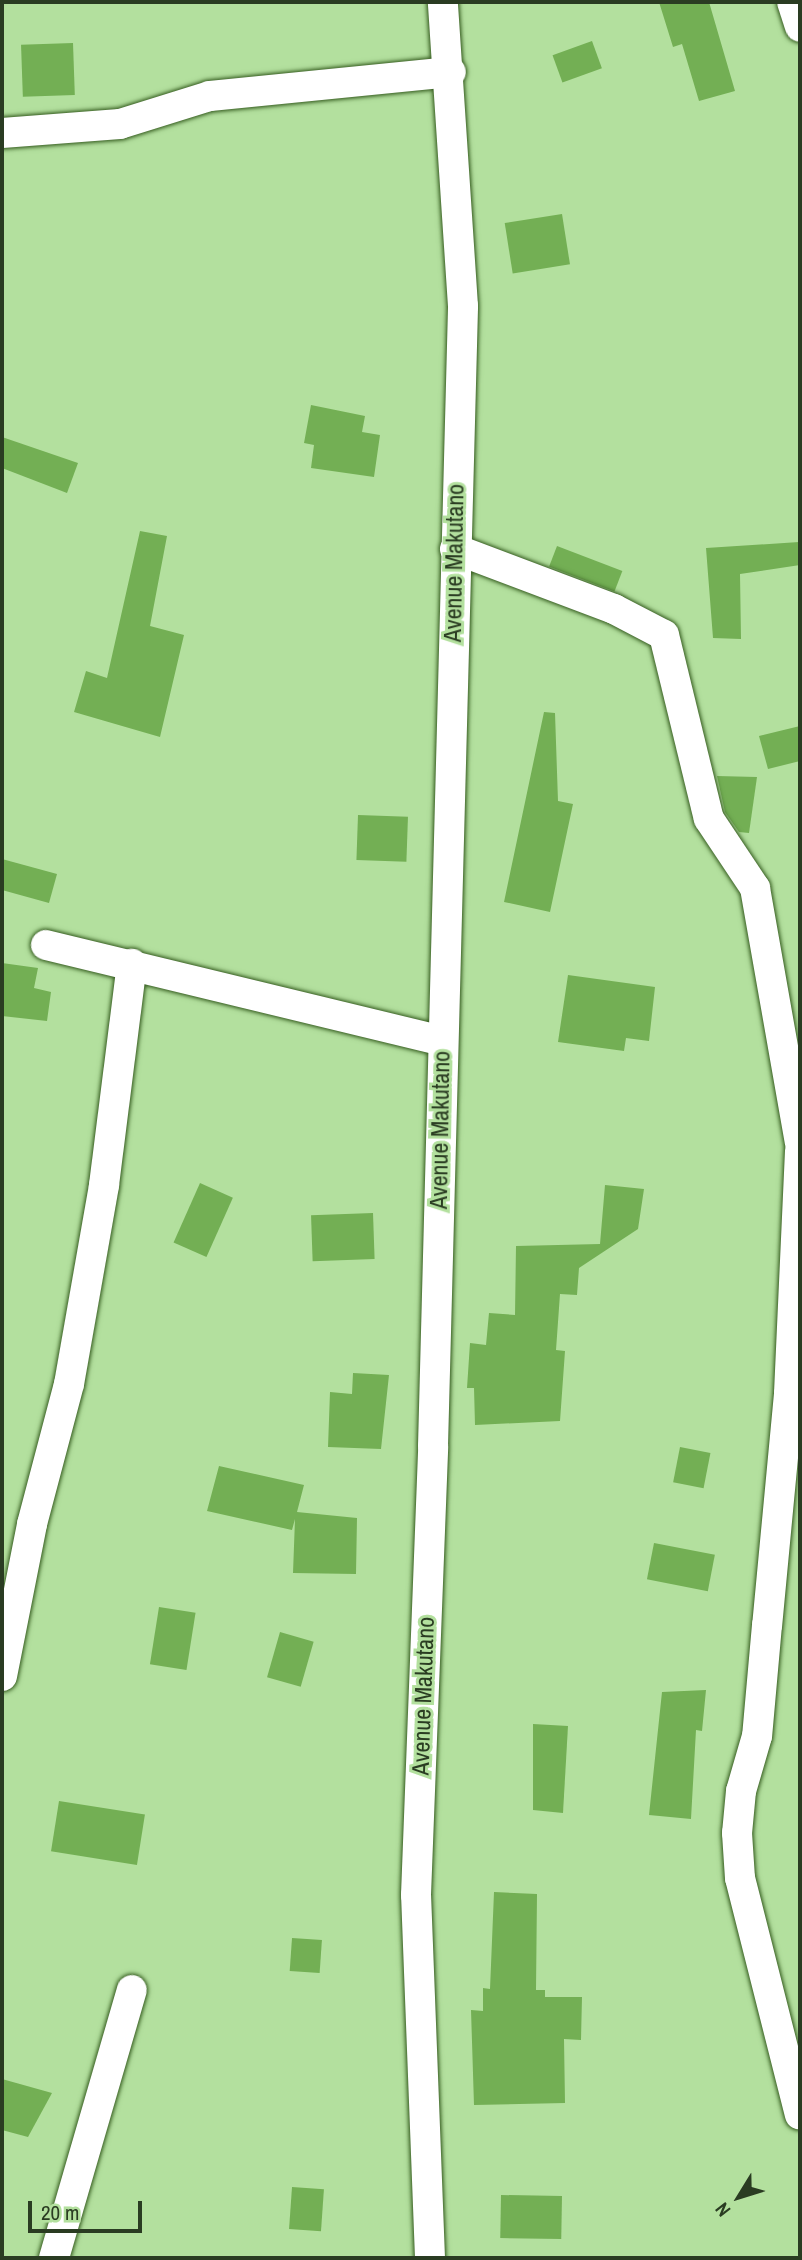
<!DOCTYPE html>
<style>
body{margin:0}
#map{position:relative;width:802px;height:2260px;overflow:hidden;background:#b3e09e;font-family:"Archivo Narrow",sans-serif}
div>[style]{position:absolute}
.building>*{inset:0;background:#73af54;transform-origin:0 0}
.roads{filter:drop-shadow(0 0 2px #365d20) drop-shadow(0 0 2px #365d20)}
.street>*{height:30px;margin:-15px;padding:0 15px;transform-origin:15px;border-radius:15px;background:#fff}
span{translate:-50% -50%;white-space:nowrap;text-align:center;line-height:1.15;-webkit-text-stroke:6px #b3e09e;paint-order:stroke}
.street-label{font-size:24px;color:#2a3c22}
.frame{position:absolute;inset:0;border:4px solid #2a3c22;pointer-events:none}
.north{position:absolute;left:704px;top:2162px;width:70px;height:70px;-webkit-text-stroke:5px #b3e09e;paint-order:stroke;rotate:232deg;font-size:19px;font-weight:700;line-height:28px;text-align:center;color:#2a3c22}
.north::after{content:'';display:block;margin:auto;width:24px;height:32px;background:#2a3c22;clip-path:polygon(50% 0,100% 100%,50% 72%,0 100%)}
.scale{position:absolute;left:28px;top:2201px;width:114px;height:32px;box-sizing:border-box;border:4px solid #2a3c22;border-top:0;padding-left:9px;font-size:21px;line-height:24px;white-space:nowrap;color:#2a3c22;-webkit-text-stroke:5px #b3e09e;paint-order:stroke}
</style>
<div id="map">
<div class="building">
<div style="clip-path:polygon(659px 2px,709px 2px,735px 91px,699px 101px,682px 44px,673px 47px)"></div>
<div style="left:592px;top:41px;width:29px;height:42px;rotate:70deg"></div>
<div style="left:73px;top:43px;width:52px;height:52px;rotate:88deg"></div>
<div style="left:562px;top:214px;width:51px;height:58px;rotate:81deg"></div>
<div style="clip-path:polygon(311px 405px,365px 416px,362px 432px,380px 435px,374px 477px,311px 468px,314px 445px,304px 443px)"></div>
<div style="clip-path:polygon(2px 437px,78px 463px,67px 493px,2px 468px)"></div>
<div style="clip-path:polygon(140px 531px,167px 536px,150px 626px,184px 635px,160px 737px,74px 712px,86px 671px,107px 678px)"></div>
<div style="clip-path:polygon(799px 542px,800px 565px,740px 574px,741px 639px,713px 638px,706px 548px)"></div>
<div style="left:557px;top:546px;width:70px;height:22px;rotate:21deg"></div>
<div style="clip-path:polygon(544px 712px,555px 713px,558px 801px,573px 804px,550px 912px,504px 902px)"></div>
<div style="clip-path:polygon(800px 726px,800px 761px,768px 769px,759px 736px)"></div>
<div style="clip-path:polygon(717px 776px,757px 777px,749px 833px,739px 832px,725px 812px)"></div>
<div style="left:358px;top:815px;width:50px;height:45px;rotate:2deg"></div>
<div style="clip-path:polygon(2px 859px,57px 874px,49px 903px,2px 890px)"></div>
<div style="clip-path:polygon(2px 963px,38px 968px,34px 988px,51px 992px,47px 1021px,2px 1016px)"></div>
<div style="clip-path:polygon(568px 975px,655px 987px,649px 1041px,626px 1038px,624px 1051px,558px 1042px)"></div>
<div style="left:200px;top:1183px;width:36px;height:65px;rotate:24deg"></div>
<div style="clip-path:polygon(605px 1185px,644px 1189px,638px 1229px,579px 1268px,577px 1295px,560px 1294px,556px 1350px,565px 1351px,560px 1421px,475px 1425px,474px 1388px,467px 1388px,470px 1343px,486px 1345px,489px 1313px,515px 1315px,516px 1246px,600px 1244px)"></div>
<div style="left:373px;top:1213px;width:46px;height:62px;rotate:88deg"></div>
<div style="clip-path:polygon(353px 1373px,389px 1375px,381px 1449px,328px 1447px,330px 1392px,352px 1394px)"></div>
<div style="left:680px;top:1447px;width:31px;height:36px;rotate:11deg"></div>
<div style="clip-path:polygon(219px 1466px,304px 1485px,297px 1512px,357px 1518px,356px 1574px,293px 1573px,295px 1519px,292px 1530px,207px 1511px)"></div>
<div style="left:654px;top:1543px;width:62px;height:37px;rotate:11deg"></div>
<div style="left:159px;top:1607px;width:37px;height:58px;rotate:9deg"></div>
<div style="left:280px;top:1632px;width:35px;height:47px;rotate:16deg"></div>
<div style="clip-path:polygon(706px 1690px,702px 1731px,696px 1730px,691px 1819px,649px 1815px,662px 1692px)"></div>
<div style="clip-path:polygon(533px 1724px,568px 1726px,563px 1813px,533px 1810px)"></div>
<div style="left:59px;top:1801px;width:87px;height:51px;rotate:9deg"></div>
<div style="clip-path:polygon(494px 1892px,537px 1894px,536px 1990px,545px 1990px,545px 1997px,582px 1997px,581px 2040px,564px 2039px,565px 2103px,474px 2105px,471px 2010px,483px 2011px,483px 1988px,490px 1989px)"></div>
<div style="left:292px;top:1938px;width:30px;height:33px;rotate:4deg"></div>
<div style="clip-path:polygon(2px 2079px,52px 2093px,28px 2137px,2px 2130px)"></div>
<div style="left:292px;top:2187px;width:32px;height:42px;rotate:4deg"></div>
<div style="left:501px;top:2195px;width:61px;height:43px;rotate:1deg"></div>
</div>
<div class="roads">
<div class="street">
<div style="left:792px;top:2px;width:26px;rotate:72deg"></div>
<div style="left:2px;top:133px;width:118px;rotate:-4.4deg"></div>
<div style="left:120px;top:124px;width:94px;rotate:-17.3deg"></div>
<div style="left:210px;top:96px;width:242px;rotate:-5.7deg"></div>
<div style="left:455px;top:549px;width:170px;rotate:20.7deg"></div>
<div style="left:614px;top:609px;width:56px;rotate:27.5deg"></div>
<div style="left:664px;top:635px;width:189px;rotate:76.3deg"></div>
<div style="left:709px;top:819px;width:83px;rotate:56.3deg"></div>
<div style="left:755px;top:888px;width:258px;rotate:80deg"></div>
<div style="left:46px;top:945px;width:407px;rotate:13.6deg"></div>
<div style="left:800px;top:1151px;width:243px;rotate:92.6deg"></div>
<div style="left:789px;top:1394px;width:232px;rotate:95.4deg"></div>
<div style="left:767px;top:1625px;width:111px;rotate:95.1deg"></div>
<div style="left:757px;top:1736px;width:57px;rotate:106.2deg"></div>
<div style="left:741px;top:1791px;width:42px;rotate:95.4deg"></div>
<div style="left:737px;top:1833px;width:45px;rotate:86.2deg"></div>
<div style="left:740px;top:1878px;width:244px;rotate:75.8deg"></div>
<div style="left:2px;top:1676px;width:155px;rotate:-78.8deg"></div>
<div style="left:32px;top:1524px;width:145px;rotate:-75.2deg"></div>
<div style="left:69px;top:1384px;width:202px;rotate:-80deg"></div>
<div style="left:104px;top:1185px;width:223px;rotate:-82.8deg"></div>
<div style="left:54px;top:2258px;width:279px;rotate:-73.8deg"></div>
<div style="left:430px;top:2258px;width:363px;rotate:-92.2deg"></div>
<div style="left:416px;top:1895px;width:449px;rotate:-87.8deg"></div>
<div style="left:433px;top:1446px;width:1140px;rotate:-88.49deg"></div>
<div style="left:463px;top:306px;width:305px;rotate:-93.8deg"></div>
</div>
</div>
<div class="street-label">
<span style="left:454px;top:563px;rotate:-89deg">Avenue Makutano</span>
<span style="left:440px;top:1130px;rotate:-89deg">Avenue Makutano</span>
<span style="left:423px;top:1696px;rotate:-88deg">Avenue Makutano</span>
</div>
<div class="frame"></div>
<div class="north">N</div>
<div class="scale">20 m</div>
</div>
